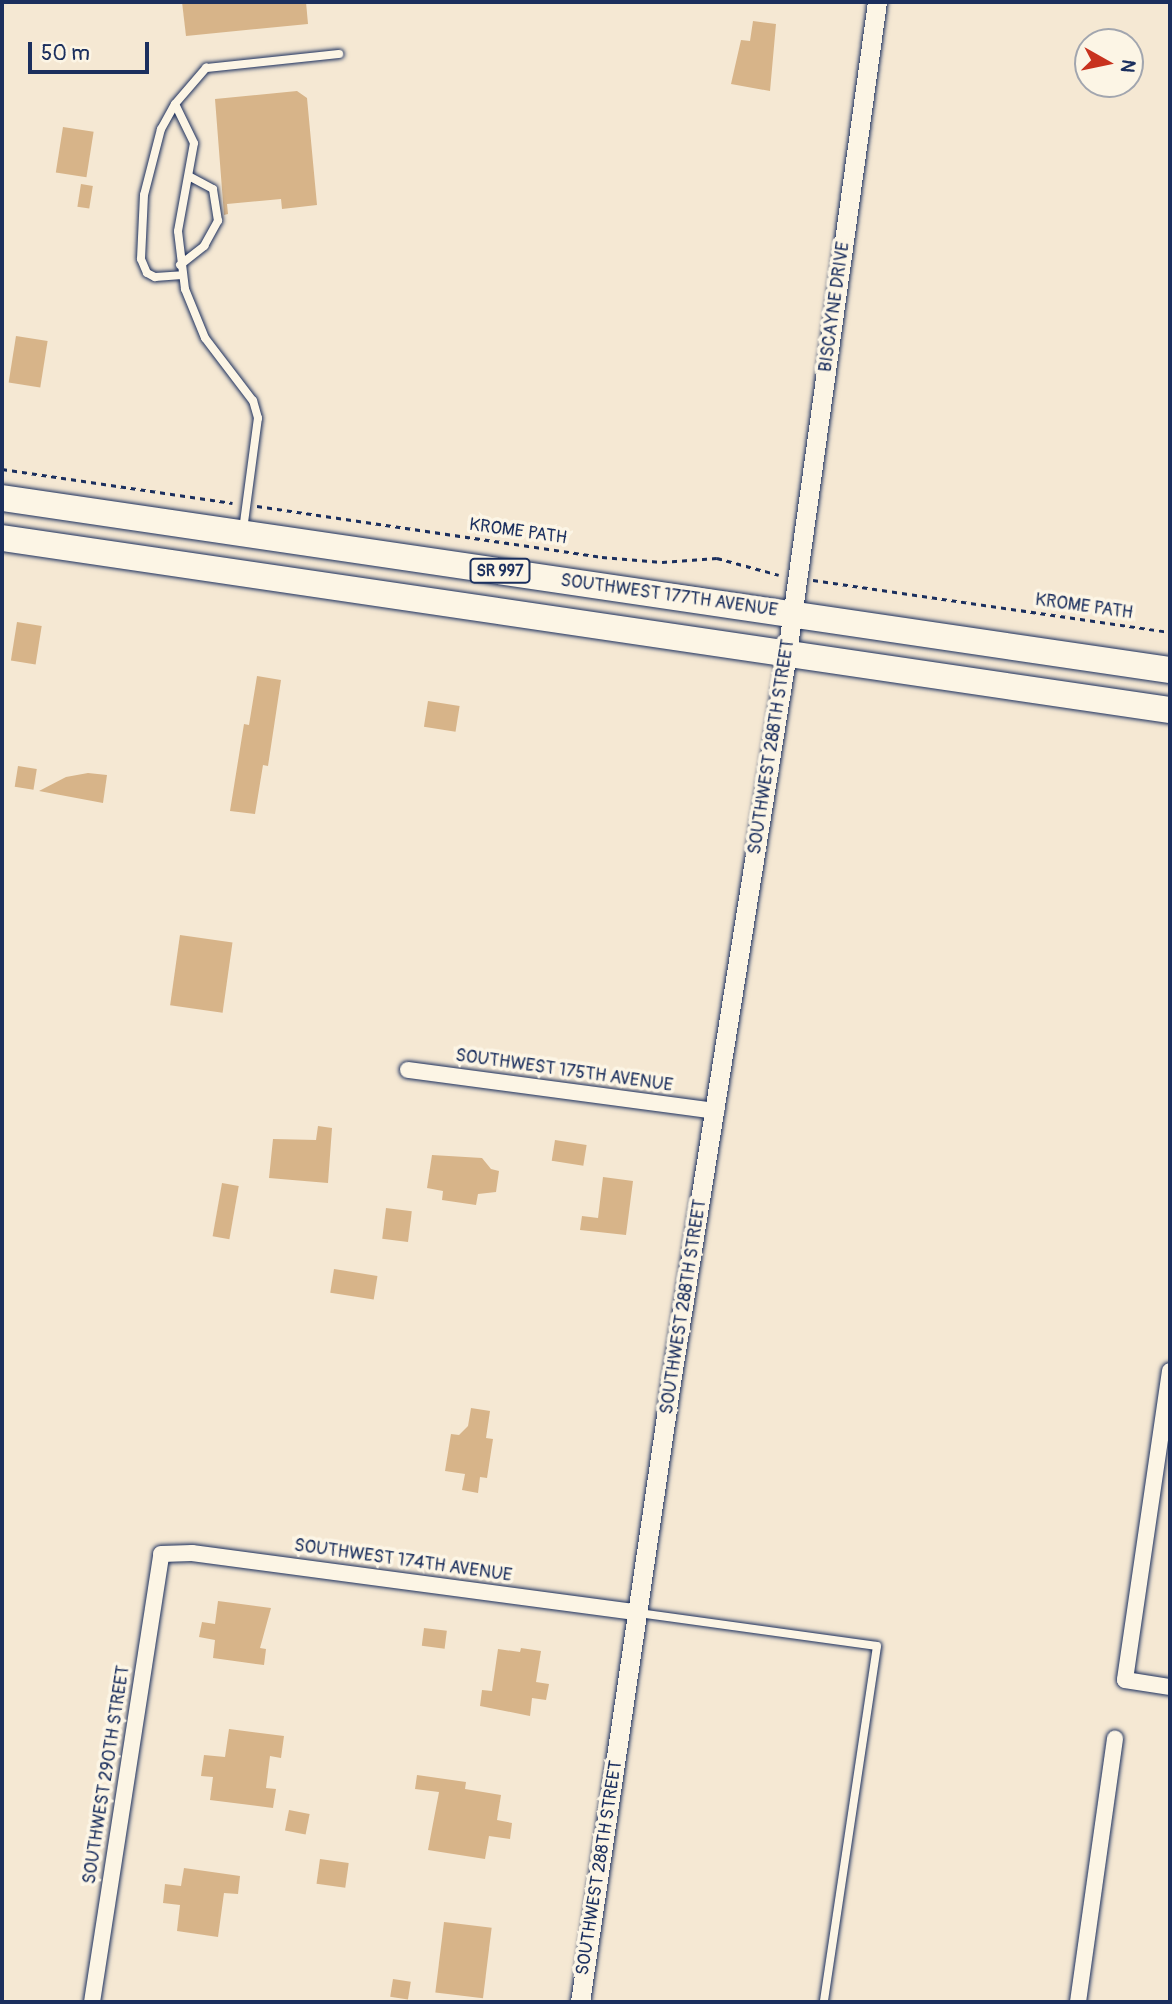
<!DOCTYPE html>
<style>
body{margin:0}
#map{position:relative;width:1172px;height:2004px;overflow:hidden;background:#f5e8d3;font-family:Pangolin,sans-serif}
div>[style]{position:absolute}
.building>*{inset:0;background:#d7b489;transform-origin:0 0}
.path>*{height:2.5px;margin-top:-1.25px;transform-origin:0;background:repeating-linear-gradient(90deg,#1b2f5e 0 5px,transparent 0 10px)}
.roads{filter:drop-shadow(0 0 2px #1b2f5e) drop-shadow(0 0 2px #1b2f5e)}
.service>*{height:8px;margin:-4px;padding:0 4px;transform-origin:4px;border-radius:4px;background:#fcf5e5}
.minor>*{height:16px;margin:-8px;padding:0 8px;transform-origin:8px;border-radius:8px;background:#fcf5e5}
.tertiary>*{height:19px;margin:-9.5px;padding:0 9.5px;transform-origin:9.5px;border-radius:9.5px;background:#fcf5e5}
.trunk>*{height:26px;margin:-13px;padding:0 13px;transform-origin:13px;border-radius:13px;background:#fcf5e5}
span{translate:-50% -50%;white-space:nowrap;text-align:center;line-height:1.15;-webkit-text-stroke:7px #fcf5e5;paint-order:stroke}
.shield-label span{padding:2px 5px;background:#fcf5e5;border:2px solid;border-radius:5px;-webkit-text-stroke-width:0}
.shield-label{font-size:16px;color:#1b2f5e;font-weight:700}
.street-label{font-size:18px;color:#1b2f5e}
.frame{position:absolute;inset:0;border:4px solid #1b2f5e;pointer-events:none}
.north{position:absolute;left:1074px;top:28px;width:70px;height:70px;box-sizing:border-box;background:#fcf5e5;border:2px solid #a2a6af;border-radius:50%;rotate:99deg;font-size:19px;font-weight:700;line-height:28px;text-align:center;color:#1b2f5e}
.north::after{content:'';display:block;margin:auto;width:24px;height:32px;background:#c8321e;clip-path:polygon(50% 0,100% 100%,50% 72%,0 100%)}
.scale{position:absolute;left:28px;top:42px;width:121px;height:32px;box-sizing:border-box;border:4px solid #1b2f5e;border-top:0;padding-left:9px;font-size:21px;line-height:24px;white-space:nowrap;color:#1b2f5e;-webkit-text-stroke:5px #fcf5e5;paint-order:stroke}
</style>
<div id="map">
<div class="building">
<div style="clip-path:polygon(182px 2px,306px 2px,308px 24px,186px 36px)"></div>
<div style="clip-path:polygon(753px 21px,776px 24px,770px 91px,731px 84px,741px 40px,750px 41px)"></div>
<div style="clip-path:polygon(297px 91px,307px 98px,317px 205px,282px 209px,281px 199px,227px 204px,228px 214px,224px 215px,215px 99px)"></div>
<div style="left:63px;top:127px;width:31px;height:46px;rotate:9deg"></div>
<div style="left:81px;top:184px;width:12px;height:23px;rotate:9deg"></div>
<div style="left:16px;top:336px;width:32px;height:47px;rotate:9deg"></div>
<div style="left:17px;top:622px;width:25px;height:39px;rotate:9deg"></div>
<div style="clip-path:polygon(257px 676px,281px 680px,268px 766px,263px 765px,255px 814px,230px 811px,244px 724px,249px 725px)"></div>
<div style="left:428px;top:701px;width:32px;height:26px;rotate:9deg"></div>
<div style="left:18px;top:766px;width:19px;height:21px;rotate:9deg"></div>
<div style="clip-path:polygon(88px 773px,107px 775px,103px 803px,39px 791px,66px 777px)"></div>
<div style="left:180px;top:935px;width:53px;height:71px;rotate:8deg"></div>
<div style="clip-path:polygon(318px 1126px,332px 1128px,328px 1183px,269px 1178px,273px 1139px,316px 1140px)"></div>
<div style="left:555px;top:1140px;width:32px;height:21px;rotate:9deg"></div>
<div style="clip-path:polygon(432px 1155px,482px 1158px,491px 1169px,499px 1171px,496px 1192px,478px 1194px,476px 1205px,442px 1200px,443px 1191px,427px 1188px)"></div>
<div style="clip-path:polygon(603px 1177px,633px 1181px,626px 1235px,580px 1230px,582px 1216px,598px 1218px)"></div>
<div style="left:222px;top:1183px;width:17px;height:54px;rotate:10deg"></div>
<div style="left:386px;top:1208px;width:26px;height:31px;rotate:7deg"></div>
<div style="left:334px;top:1269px;width:44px;height:24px;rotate:9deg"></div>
<div style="clip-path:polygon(471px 1408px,490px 1411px,486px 1438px,493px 1439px,487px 1478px,480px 1477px,478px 1493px,462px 1490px,465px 1474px,445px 1471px,451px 1434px,459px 1435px,468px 1426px)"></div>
<div style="clip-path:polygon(218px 1601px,271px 1608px,260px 1648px,266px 1649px,264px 1665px,213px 1658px,215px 1640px,199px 1637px,202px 1622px,215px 1624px)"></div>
<div style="left:424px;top:1628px;width:23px;height:18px;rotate:7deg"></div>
<div style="clip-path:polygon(521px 1648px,541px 1651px,536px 1682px,549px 1684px,546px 1700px,532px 1698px,530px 1716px,480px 1706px,482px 1690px,492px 1691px,498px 1649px,520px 1652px)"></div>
<div style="clip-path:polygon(229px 1729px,284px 1736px,281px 1758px,270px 1756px,266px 1788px,276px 1789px,273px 1808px,210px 1800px,213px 1777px,201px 1776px,204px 1755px,225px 1757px)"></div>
<div style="clip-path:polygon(417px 1775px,466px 1782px,465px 1789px,501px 1795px,497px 1820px,512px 1823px,510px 1839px,489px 1836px,485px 1859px,428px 1850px,439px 1792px,415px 1789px)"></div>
<div style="left:289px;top:1810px;width:21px;height:21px;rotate:11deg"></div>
<div style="left:320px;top:1859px;width:29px;height:25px;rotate:8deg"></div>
<div style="clip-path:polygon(184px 1868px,240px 1876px,238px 1894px,224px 1893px,218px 1937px,177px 1931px,180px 1905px,163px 1903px,165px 1884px,181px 1886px)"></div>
<div style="left:444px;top:1922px;width:48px;height:71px;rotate:7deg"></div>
<div style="left:393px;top:1979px;width:18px;height:18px;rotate:9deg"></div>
</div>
<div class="path">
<div style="left:2px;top:469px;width:233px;rotate:8.4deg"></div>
<div style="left:257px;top:506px;width:349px;rotate:8.4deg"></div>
<div style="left:602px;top:557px;width:60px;rotate:4.8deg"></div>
<div style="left:662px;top:562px;width:55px;rotate:-4.2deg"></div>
<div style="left:717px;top:558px;width:64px;rotate:15.3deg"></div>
<div style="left:813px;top:580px;width:361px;rotate:8.3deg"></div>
</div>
<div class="roads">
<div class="service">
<div style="left:175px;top:104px;width:29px;rotate:119deg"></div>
<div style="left:161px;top:129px;width:68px;rotate:104.4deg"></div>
<div style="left:144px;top:195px;width:64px;rotate:92.7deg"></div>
<div style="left:141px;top:259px;width:15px;rotate:67deg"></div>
<div style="left:147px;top:273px;width:9px;rotate:27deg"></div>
<div style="left:155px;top:277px;width:27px;rotate:-4deg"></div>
<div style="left:180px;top:265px;width:31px;rotate:-38deg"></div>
<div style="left:204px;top:246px;width:29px;rotate:-61deg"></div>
<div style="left:218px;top:221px;width:32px;rotate:-99deg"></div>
<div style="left:213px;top:189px;width:26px;rotate:-152deg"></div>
<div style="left:243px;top:530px;width:113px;rotate:-82.4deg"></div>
<div style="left:258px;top:418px;width:18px;rotate:-106deg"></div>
<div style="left:253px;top:401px;width:79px;rotate:-127.3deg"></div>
<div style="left:205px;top:338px;width:53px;rotate:-112.2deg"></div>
<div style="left:185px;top:289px;width:58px;rotate:-96.9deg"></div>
<div style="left:178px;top:231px;width:89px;rotate:-79.7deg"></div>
<div style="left:194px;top:143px;width:43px;rotate:-116deg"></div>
<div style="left:175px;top:104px;width:48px;rotate:-49.3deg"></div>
<div style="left:206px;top:68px;width:134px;rotate:-6deg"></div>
<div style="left:639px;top:1613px;width:240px;rotate:7.9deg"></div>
<div style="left:877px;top:1646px;width:360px;rotate:98.5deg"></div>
</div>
<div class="minor">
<div style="left:408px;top:1070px;width:311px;rotate:7.6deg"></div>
<div style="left:1170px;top:1371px;width:312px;rotate:98.3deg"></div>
<div style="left:1125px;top:1680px;width:46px;rotate:8.8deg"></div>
<div style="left:92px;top:2002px;width:453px;rotate:-81.2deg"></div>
<div style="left:161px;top:1554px;width:31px;rotate:-2deg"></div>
<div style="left:192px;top:1553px;width:451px;rotate:7.6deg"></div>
<div style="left:1078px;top:2002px;width:266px;rotate:-82deg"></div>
</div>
<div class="tertiary">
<div style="left:580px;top:2002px;width:627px;rotate:-81.65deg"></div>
<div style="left:671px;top:1382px;width:738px;rotate:-80.96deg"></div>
<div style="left:787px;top:653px;width:657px;rotate:-82.13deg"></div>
</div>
<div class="trunk">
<div style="left:2px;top:498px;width:1181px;rotate:8.38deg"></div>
<div style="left:2px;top:538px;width:1181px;rotate:8.38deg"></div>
</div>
</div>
<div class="shield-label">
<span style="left:500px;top:571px">SR 997</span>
</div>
<div class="street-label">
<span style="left:835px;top:307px;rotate:-82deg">BISCAYNE DRIVE</span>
<span style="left:518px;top:532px;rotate:8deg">KROME PATH</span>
<span style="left:669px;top:596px;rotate:8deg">SOUTHWEST 177TH AVENUE</span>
<span style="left:1084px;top:607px;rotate:8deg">KROME PATH</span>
<span style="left:772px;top:747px;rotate:-81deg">SOUTHWEST 288TH STREET</span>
<span style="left:564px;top:1071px;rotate:8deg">SOUTHWEST 175TH AVENUE</span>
<span style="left:684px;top:1307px;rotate:-81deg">SOUTHWEST 288TH STREET</span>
<span style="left:403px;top:1561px;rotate:8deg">SOUTHWEST 174TH AVENUE</span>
<span style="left:107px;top:1775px;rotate:-81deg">SOUTHWEST 290TH STREET</span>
<span style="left:600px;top:1868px;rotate:-81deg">SOUTHWEST 288TH STREET</span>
</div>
<div class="frame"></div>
<div class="north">N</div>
<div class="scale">50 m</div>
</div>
